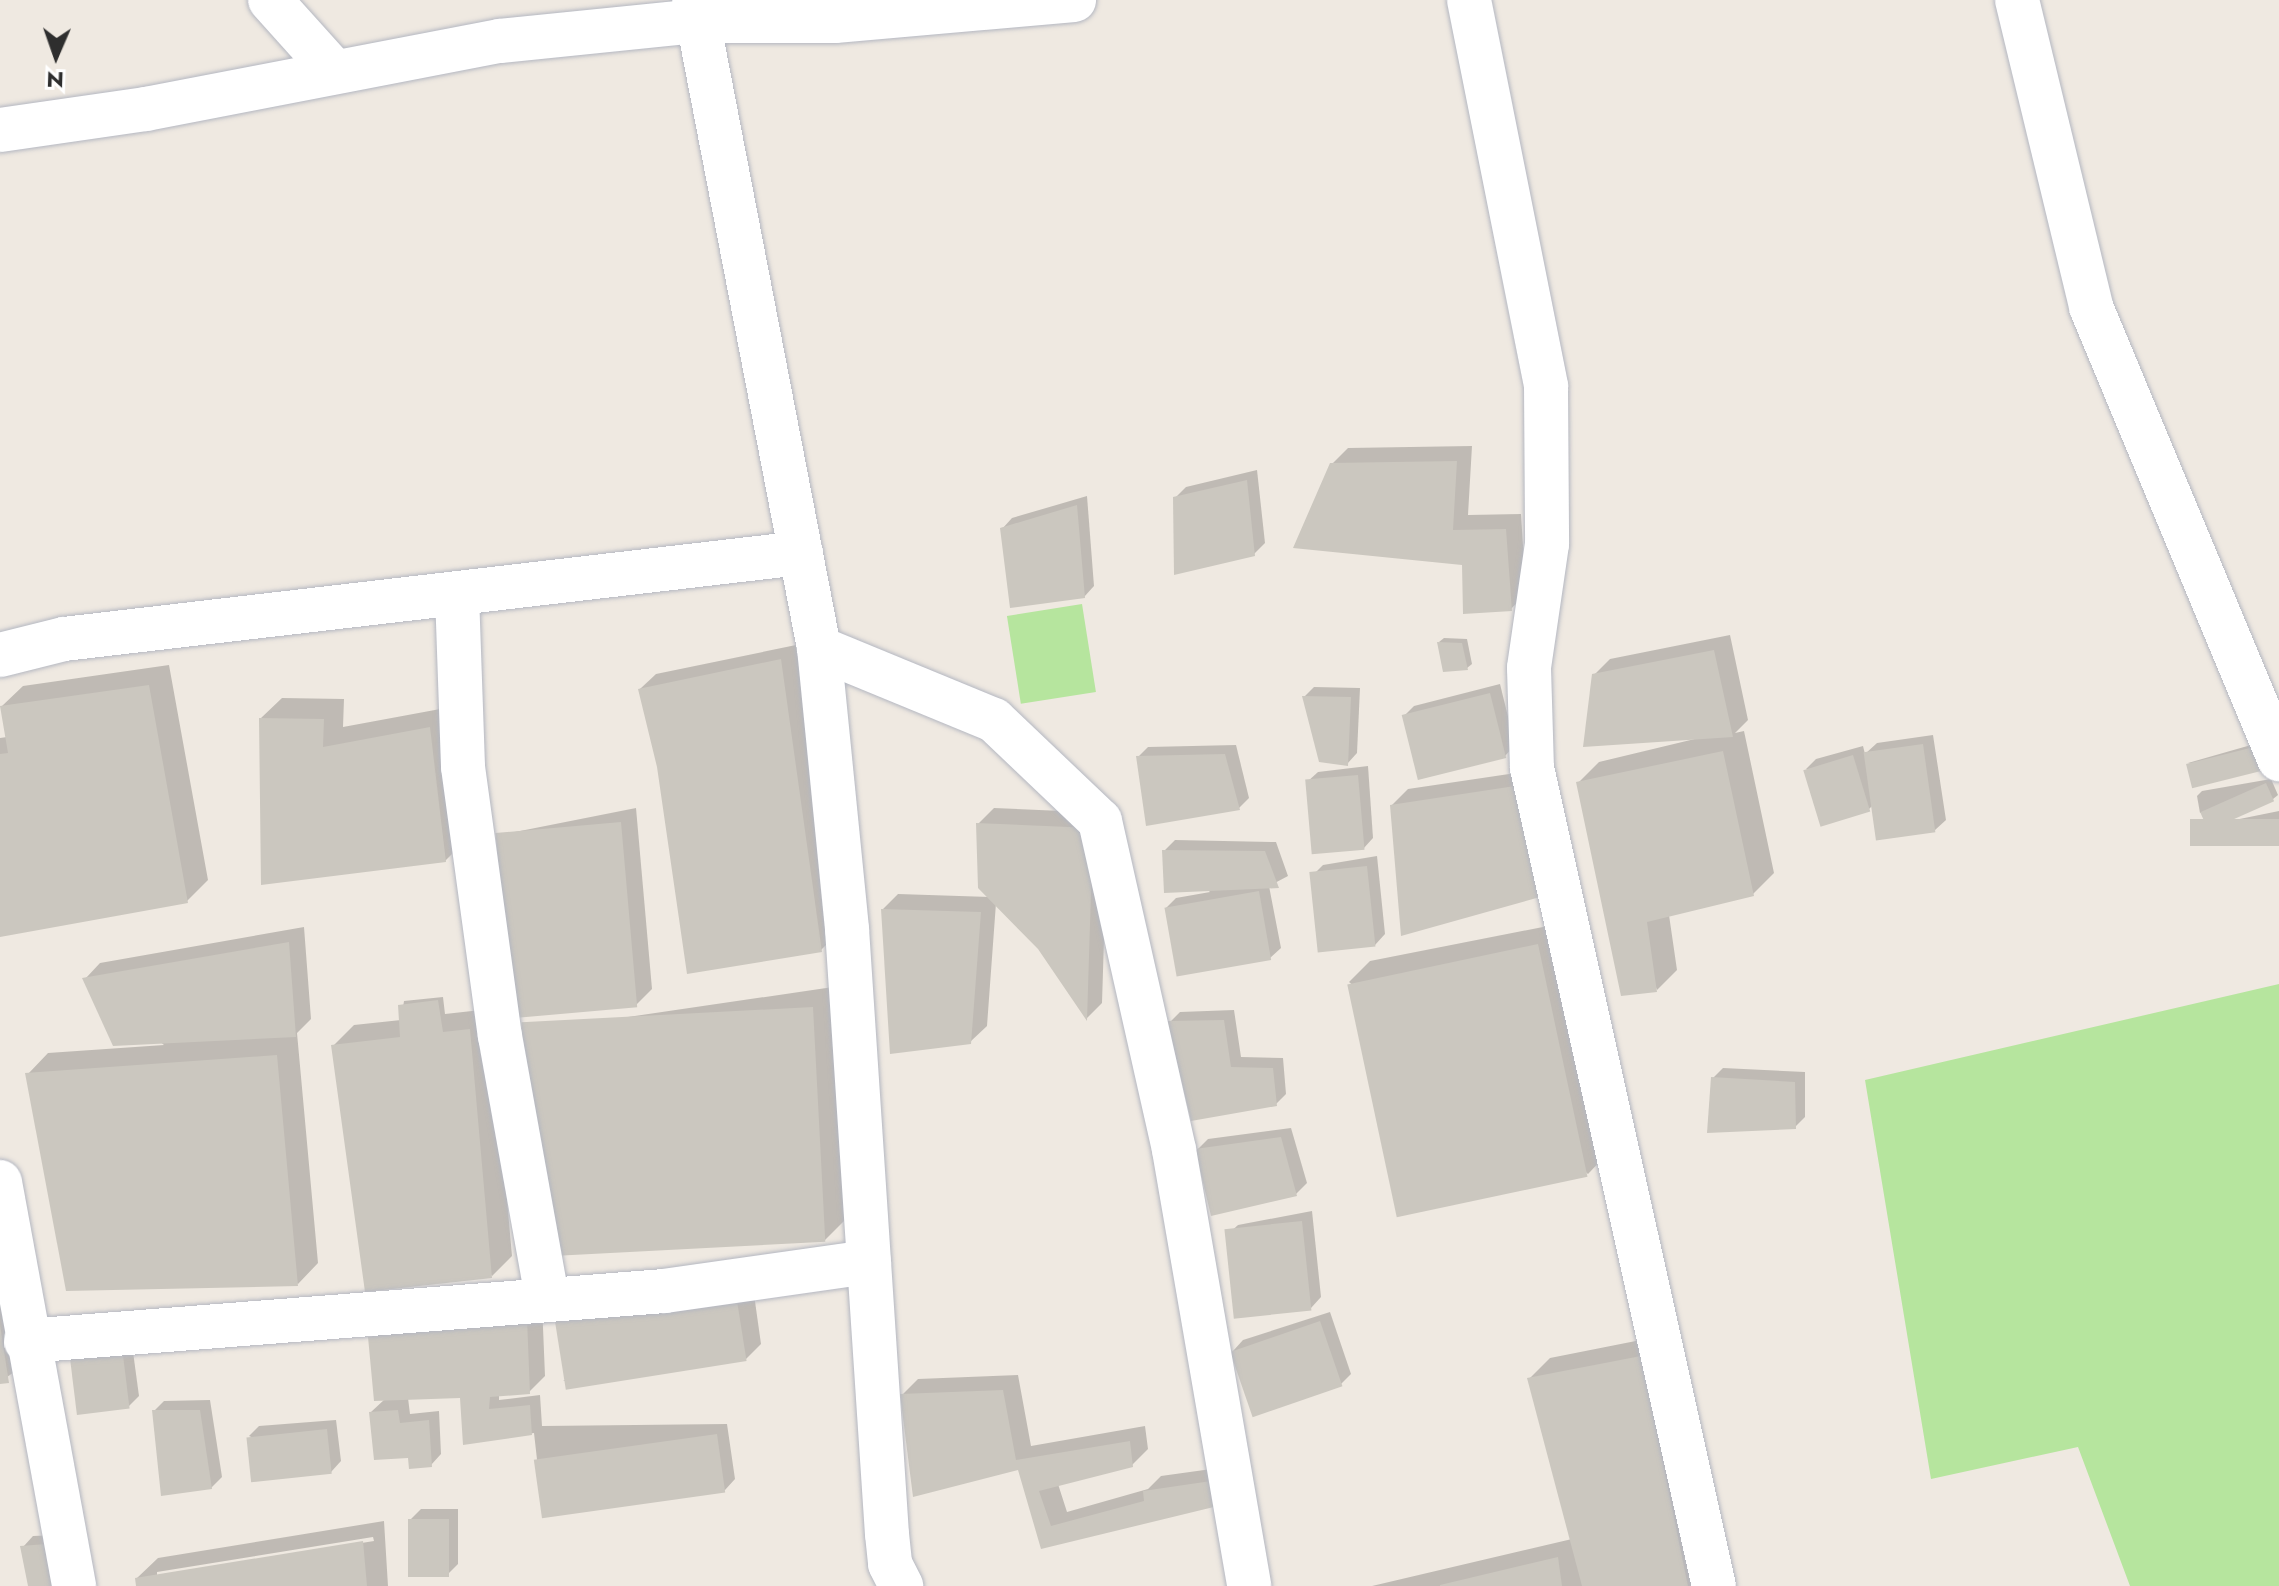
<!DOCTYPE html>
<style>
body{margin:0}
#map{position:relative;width:2279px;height:1586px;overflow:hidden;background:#efe9e1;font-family:Jost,sans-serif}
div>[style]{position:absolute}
.green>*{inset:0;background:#b6e59e;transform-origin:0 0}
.shadow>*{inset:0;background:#0003}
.building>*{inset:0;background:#cbc7bf;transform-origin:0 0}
.roads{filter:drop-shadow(0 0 2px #b4b7c1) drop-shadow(0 0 2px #b4b7c1)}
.street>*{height:44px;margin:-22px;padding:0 22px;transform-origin:22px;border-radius:22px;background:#fff}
span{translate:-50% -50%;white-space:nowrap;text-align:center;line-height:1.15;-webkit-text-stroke:8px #fff;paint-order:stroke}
.north{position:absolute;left:16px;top:16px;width:80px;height:80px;-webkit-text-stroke:6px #fff;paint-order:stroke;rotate:182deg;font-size:22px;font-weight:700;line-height:32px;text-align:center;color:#2e2e2e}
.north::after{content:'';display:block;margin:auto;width:28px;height:36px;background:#2e2e2e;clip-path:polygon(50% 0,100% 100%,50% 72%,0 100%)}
</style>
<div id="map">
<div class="green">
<div style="left:1082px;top:604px;width:89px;height:76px;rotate:81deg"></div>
<div style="clip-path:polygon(2279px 984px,2279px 1586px,2130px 1586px,2078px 1447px,1931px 1479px,1865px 1080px)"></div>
</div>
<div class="shadow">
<div style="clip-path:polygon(1472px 446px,1468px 515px,1521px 514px,1526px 593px,1511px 609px,1464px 563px,1332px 464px,1348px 448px)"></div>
<div style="clip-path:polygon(1257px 470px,1265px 543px,1254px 554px,1175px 498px,1186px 487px)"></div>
<div style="clip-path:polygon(1087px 496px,1094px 586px,1084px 597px,1002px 529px,1012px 518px)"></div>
<div style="clip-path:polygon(1730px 635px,1748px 720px,1735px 733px,1744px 731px,1774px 873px,1753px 894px,1669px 915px,1677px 970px,1657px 990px,1578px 783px,1599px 762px,1703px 737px,1594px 675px,1610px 659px)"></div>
<div style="clip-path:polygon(1444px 638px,1467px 639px,1472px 664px,1467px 668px,1439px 642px)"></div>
<div style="clip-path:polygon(796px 645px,842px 929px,821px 950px,659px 767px,640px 689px,656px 674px)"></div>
<div style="clip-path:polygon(169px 665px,208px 880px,187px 901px,0 935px,0 738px,7px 737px,2px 706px,23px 686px)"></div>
<div style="clip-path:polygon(1500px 684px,1515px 745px,1505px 756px,1404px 716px,1414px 706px)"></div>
<div style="clip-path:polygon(1314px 687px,1360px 688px,1357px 753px,1347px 764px,1304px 697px)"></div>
<div style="clip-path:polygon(282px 698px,344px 699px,343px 727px,451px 707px,466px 840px,445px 861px,261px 718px)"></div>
<div style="clip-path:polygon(1933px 735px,1946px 820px,1935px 830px,1874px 804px,1869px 809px,1806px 769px,1816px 759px,1863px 746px,1865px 754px,1877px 743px)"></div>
<div style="clip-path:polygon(2258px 743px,2264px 764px,2259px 769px,2188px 763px)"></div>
<div style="clip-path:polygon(1236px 745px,1249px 798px,1239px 808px,1138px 757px,1148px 747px)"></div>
<div style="clip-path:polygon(1368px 766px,1373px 838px,1363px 849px,1307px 782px,1318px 772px)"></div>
<div style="clip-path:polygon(1530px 771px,1562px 877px,1392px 805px,1408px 789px)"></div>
<div style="clip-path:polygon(2271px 779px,2278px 795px,2273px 799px,2200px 813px,2197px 796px,2202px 791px)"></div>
<div style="clip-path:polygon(636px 808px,652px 989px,636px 1005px,499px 848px,515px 832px)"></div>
<div style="clip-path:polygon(994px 808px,1108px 813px,1102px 1003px,1087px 1018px,1039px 948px,996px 903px,987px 1026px,970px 1042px,883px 909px,898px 894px,990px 897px,978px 824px)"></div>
<div style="clip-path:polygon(2279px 811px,2279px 844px,2194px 837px,2205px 826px)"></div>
<div style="clip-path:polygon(1175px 840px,1276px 842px,1288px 876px,1269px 886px,1281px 948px,1270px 958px,1166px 908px,1176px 898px,1210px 892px,1165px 850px)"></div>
<div style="clip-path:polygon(1377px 856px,1385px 934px,1375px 945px,1312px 876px,1323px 865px)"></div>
<div style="clip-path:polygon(1558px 924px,1608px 1153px,1588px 1174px,1349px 982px,1370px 961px)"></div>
<div style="clip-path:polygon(304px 927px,311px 1019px,297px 1033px,318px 1263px,298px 1284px,28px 1074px,48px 1053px,164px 1045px,85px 979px,100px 963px)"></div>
<div style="clip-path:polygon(833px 987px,845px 1220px,824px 1241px,526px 1050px,546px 1029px)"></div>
<div style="clip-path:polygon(443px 997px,445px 1014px,490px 1009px,512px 1256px,492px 1276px,333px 1046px,354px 1025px,401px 1020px,404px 1001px)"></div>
<div style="clip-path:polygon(1234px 1010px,1241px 1057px,1283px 1058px,1286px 1094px,1276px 1104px,1170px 1022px,1180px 1012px)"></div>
<div style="clip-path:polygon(1723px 1068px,1805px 1072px,1805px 1117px,1795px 1127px,1713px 1078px)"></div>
<div style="clip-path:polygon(1291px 1128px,1307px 1183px,1296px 1194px,1198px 1149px,1208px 1139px)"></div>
<div style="clip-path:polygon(1312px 1211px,1321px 1297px,1311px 1308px,1227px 1235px,1238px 1225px)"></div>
<div style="clip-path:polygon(751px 1273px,761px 1344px,745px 1360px,563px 1381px)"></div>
<div style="clip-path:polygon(0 1276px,24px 1365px,0 1382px)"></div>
<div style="clip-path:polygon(542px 1303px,545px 1376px,529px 1392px,499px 1393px,499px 1400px,540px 1395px,542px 1426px,727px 1424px,735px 1479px,725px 1490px,541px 1495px,534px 1433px,465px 1443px,467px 1395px,408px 1398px,410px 1414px,439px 1411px,441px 1454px,431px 1465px,410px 1456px,371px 1412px,385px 1399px,371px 1338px,386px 1322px)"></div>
<div style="clip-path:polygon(1330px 1312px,1351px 1374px,1340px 1385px,1233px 1351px,1243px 1340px)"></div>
<div style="clip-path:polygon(1661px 1336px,1713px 1586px,1372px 1586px,1572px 1539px,1529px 1379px,1550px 1358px)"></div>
<div style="clip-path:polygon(131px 1337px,139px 1396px,129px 1406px,83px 1413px)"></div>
<div style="clip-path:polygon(1018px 1375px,1031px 1446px,1145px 1426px,1148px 1449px,1132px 1465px,1058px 1484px,1067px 1512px,1148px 1489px,1161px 1476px,1233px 1466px,1237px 1487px,1043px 1547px,1019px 1468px,902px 1395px,918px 1379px)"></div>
<div style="clip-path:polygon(210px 1400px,222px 1477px,211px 1488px,154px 1411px,164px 1401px)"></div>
<div style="clip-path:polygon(336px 1420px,341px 1461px,331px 1472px,249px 1436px,259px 1426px)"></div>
<div style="clip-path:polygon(421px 1509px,458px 1509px,458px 1564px,448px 1574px,410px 1520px)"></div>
<div style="clip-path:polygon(evenodd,384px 1521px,388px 1586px,138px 1586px,137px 1578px,158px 1558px,384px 1521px,373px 1537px,374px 1541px,157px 1576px,157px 1572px,373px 1537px)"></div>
<div style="clip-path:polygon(57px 1535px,30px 1586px,23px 1547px,33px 1536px)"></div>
</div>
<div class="building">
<div style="clip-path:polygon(1457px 461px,1453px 530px,1506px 529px,1512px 611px,1463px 614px,1462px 565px,1293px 548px,1330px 463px)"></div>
<div style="clip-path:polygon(1247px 480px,1255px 556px,1174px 575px,1173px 497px)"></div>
<div style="clip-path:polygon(1077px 505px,1085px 598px,1010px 608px,1000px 528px)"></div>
<div style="clip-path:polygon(1437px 642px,1462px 643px,1468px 670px,1443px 672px)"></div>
<div style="clip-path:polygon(1714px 650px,1733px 737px,1583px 747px,1592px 674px)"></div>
<div style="clip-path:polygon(781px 659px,822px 952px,687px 974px,657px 767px,638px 689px)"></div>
<div style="clip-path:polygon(149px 685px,188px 903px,0 937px,0 754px,8px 753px,0 706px)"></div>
<div style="left:1490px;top:693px;width:67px;height:91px;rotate:76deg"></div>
<div style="clip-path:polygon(1302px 696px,1351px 697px,1348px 766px,1319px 762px)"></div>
<div style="clip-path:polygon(259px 718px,324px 719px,323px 747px,430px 727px,446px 862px,261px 885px)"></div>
<div style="left:1923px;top:744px;width:89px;height:60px;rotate:82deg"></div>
<div style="left:2254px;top:747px;width:25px;height:70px;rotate:76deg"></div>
<div style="clip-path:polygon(1723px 751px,1754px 896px,1647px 922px,1657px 992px,1621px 996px,1576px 782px)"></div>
<div style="clip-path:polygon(1225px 754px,1240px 810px,1146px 826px,1136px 756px)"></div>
<div style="left:1853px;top:755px;width:59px;height:52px;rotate:73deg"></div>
<div style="left:1358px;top:775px;width:75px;height:53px;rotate:85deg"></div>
<div style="left:2266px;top:783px;width:20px;height:72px;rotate:66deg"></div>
<div style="clip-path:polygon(1515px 786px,1547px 895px,1401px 936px,1390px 805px)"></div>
<div style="left:2279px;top:819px;width:27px;height:89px;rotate:90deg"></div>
<div style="left:621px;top:822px;width:186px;height:126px;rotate:85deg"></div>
<div style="clip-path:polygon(976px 823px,1093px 828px,1087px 1021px,1038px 949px,978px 888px)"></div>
<div style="clip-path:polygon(1162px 850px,1265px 851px,1279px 888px,1164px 893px)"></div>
<div style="left:1367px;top:866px;width:81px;height:58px;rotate:84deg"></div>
<div style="left:1259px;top:891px;width:70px;height:96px;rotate:80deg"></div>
<div style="clip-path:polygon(881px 909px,981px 912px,971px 1044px,890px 1054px)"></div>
<div style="clip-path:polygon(289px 942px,296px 1037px,113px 1046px,82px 978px)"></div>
<div style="left:1538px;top:944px;width:238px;height:195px;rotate:78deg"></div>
<div style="clip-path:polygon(438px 1000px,443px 1032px,470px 1029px,492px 1278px,365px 1292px,331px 1045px,400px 1037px,398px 1005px)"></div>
<div style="left:813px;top:1007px;width:235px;height:292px;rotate:87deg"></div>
<div style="clip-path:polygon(1224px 1020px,1231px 1067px,1273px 1068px,1277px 1106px,1191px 1121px,1167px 1021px)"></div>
<div style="clip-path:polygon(277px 1055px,298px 1286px,66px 1291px,25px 1073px)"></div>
<div style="clip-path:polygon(1711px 1077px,1795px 1082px,1796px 1129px,1707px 1133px)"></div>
<div style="clip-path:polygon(1281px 1137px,1297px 1196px,1211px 1216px,1195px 1149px)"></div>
<div style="left:1302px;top:1221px;width:90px;height:78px;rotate:84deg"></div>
<div style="left:735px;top:1288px;width:74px;height:183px;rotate:81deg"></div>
<div style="clip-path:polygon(527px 1318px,530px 1394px,490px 1397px,489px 1409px,530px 1405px,532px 1435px,463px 1445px,460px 1398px,374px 1401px,368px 1337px)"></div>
<div style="left:1320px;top:1321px;width:69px;height:95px;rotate:71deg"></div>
<div style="clip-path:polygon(0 1325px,9px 1383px,0 1384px)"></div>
<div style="left:122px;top:1347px;width:62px;height:53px;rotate:83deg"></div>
<div style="clip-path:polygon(1641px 1356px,1688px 1586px,1582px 1586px,1527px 1378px)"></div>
<div style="clip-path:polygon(1003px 1390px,1016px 1460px,1130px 1441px,1133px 1467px,1039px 1491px,1051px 1526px,1144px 1501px,1143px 1491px,1218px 1480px,1222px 1505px,1041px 1549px,1018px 1470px,913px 1497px,900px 1394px)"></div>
<div style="clip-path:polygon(152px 1410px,200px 1410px,212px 1489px,161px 1496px)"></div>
<div style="clip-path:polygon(398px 1410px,400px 1423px,429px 1420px,432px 1467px,409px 1469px,408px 1458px,374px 1460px,369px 1412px)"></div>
<div style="left:327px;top:1429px;width:45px;height:81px;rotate:84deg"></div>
<div style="left:717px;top:1434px;width:59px;height:185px;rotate:82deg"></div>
<div style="left:408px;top:1519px;width:41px;height:58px"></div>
<div style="clip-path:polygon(363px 1541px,367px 1586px,136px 1586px,135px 1578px)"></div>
<div style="clip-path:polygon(47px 1544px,59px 1586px,28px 1586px,20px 1546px)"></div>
<div style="clip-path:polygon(1558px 1557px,1562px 1586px,1440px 1586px,1440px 1585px)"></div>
</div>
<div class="roads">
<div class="street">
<div style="left:270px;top:0;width:94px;rotate:48deg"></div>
<div style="left:694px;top:0;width:660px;rotate:79.08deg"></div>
<div style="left:819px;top:648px;width:282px;rotate:84.3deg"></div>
<div style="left:847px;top:929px;width:606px;rotate:86.22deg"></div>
<div style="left:887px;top:1534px;width:30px;rotate:84deg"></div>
<div style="left:890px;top:1564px;width:25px;rotate:63deg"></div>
<div style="left:1469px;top:0;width:394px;rotate:78.7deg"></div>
<div style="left:1546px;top:386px;width:158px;rotate:89.6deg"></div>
<div style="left:1547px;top:544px;width:125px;rotate:98.3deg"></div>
<div style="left:1529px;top:668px;width:100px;rotate:88.3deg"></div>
<div style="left:1532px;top:768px;width:838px;rotate:77.46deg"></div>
<div style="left:2017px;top:0;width:316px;rotate:76.4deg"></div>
<div style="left:2091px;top:307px;width:490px;rotate:67.4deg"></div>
<div style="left:0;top:130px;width:148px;rotate:-8.2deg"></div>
<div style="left:146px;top:109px;width:360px;rotate:-10.9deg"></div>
<div style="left:500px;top:41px;width:199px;rotate:-5.8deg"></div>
<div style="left:698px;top:21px;width:137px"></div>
<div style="left:835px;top:21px;width:240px;rotate:-5deg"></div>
<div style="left:457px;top:594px;width:173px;rotate:88deg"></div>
<div style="left:463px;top:767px;width:272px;rotate:82.2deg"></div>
<div style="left:500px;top:1036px;width:265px;rotate:79.8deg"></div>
<div style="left:819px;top:648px;width:189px;rotate:22.4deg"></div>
<div style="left:994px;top:720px;width:146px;rotate:43.6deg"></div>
<div style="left:1100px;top:821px;width:337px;rotate:77.3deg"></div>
<div style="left:1174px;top:1150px;width:442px;rotate:80.2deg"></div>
<div style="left:0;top:655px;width:66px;rotate:-14deg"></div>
<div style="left:64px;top:639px;width:742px;rotate:-6.66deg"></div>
<div style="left:0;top:1182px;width:411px;rotate:79.6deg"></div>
<div style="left:26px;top:1341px;width:640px;rotate:-4.48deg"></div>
<div style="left:664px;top:1291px;width:207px;rotate:-8.1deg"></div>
</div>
</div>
<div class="north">N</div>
</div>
